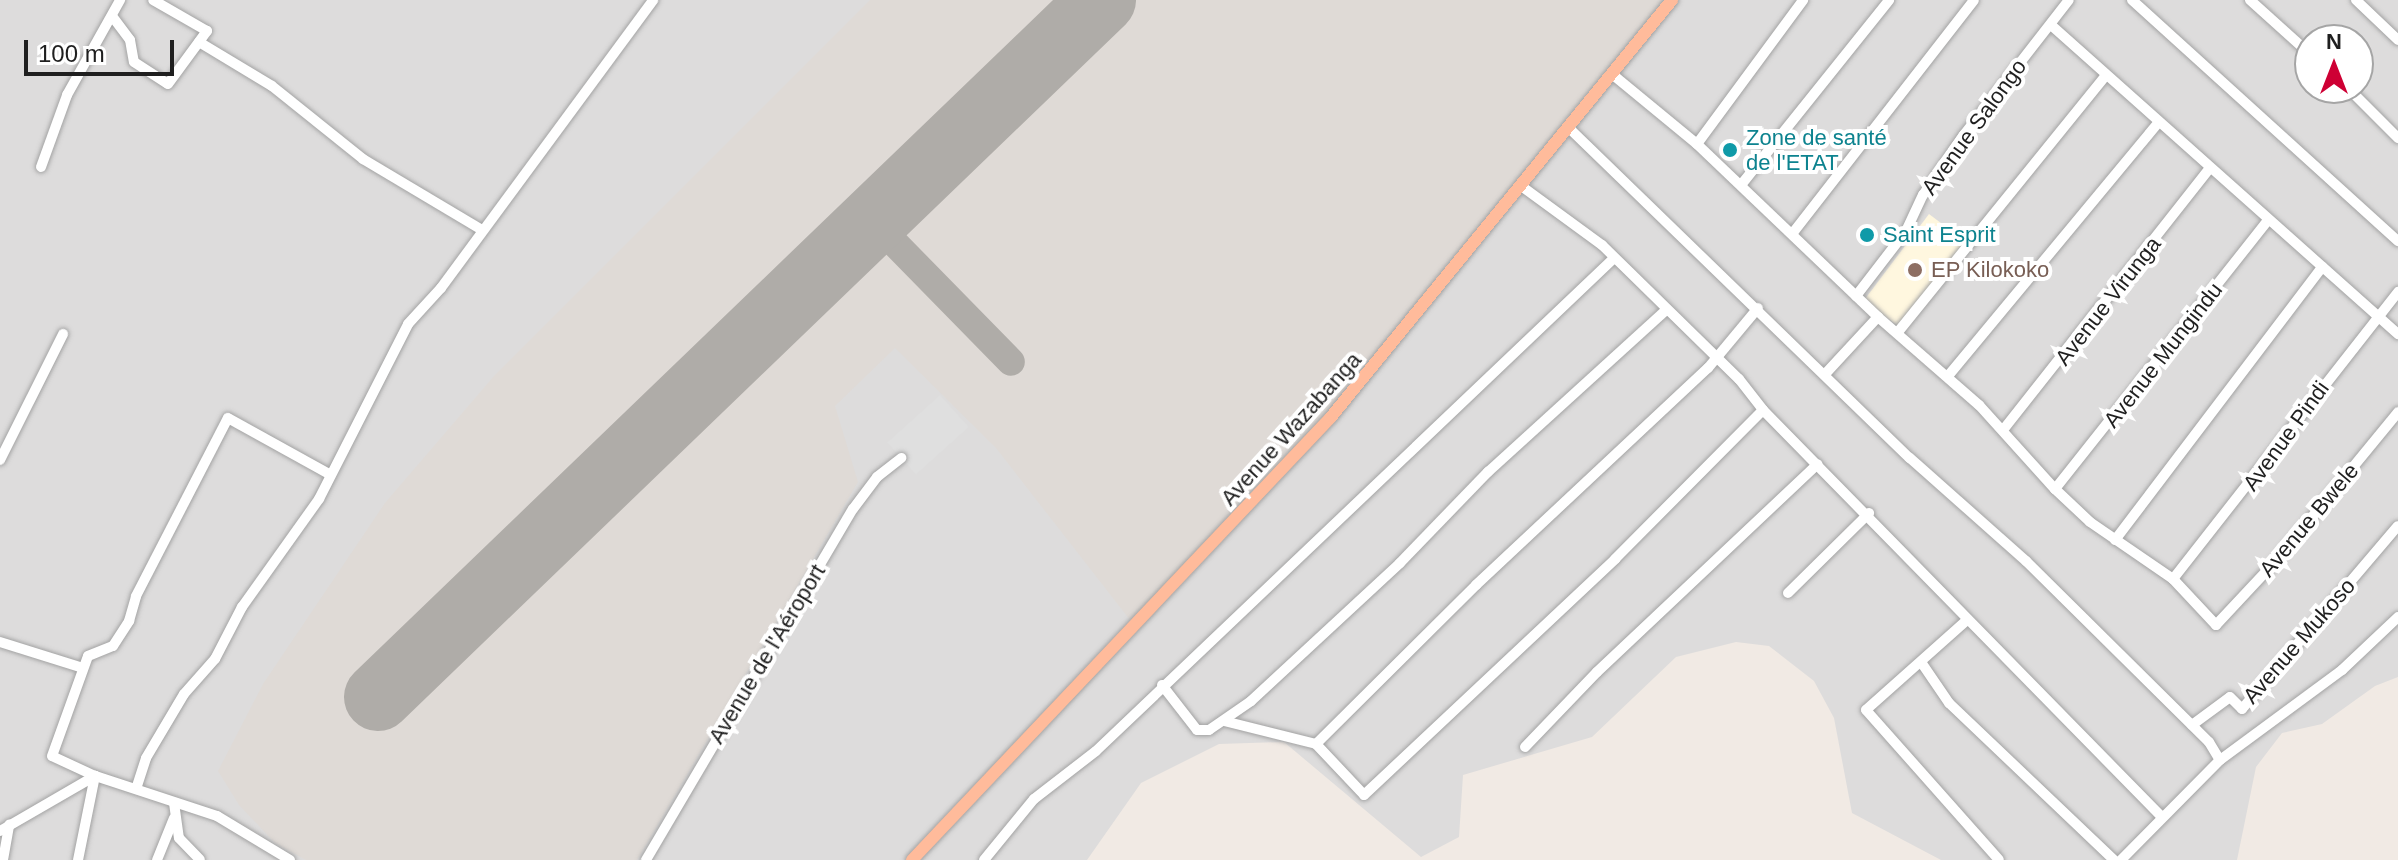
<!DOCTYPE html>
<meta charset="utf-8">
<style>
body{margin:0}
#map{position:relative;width:2398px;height:860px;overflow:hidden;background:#f1eae4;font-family:Helvetica,sans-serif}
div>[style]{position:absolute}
.residential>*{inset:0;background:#dddcdc}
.education>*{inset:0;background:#fff7df;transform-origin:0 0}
.airport>*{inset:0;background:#dfdad6}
.parking>*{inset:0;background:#dfdfdf;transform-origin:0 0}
.taxiway>*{height:28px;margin:-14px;padding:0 14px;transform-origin:14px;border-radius:14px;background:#afaca8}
.runway>*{height:68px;margin:-34px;padding:0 34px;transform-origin:34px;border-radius:34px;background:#afaca8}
.roads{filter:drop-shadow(0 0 2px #a3a3a3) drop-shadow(0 0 2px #a3a3a3)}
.minor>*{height:10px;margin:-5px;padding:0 5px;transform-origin:5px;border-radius:5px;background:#fff}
.major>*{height:12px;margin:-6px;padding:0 6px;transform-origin:6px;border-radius:6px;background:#ffbb9b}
.dots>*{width:22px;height:22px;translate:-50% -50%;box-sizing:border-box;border:4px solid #fff;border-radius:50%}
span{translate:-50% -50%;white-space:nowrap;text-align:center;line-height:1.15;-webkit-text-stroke:8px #fff;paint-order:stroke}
.street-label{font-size:22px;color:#1f1f1f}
.culture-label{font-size:22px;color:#0d838f}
.left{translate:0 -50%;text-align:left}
.education-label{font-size:22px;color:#785e54}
.north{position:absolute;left:2294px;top:24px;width:80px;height:80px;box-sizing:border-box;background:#fff;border:2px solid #a5a5a5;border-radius:50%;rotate:0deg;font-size:22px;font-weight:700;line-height:32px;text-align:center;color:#1f1f1f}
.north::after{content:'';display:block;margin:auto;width:28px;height:36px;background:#ce0034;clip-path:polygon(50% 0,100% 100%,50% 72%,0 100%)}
.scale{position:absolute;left:24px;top:40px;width:150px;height:36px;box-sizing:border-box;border:4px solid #1f1f1f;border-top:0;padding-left:10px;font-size:24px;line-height:28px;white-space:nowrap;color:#1f1f1f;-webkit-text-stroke:6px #fff;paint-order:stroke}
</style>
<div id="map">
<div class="residential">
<div style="clip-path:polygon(evenodd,0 0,2398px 0,2398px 677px,2375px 686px,2322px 724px,2282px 733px,2256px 767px,2237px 860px,1941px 860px,1852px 813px,1834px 718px,1814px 681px,1769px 646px,1736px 642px,1676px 657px,1592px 737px,1463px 775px,1459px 837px,1421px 857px,1284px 742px,1219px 744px,1141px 783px,1087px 860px,0 860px,0 0,2310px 40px,2358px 40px,2358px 88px,2310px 88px,2310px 40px)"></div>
</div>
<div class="education">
<div style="left:1929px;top:214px;width:46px;height:108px;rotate:37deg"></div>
</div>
<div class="airport">
<div style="clip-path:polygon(870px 0,1664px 0,1319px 428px,1130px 620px,996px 448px,895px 348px,835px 406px,858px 482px,637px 860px,306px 860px,275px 843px,239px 805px,218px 771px,263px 684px,385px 503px,494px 376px)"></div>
</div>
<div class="parking">
<div style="left:940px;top:395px;width:43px;height:71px;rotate:48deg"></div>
</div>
<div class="taxiway">
<div style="left:873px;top:221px;width:197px;rotate:45.6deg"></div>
</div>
<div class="runway">
<div style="left:378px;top:697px;width:1005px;rotate:-43.91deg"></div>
</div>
<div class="roads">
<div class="minor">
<div style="left:2132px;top:0;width:359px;rotate:42.2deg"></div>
<div style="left:2250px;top:0;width:81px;rotate:42deg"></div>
<div style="left:2356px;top:0;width:58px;rotate:43.6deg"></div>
<div style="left:112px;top:16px;width:30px;rotate:53deg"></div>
<div style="left:130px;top:40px;width:22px;rotate:80deg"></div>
<div style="left:134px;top:62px;width:40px;rotate:32.9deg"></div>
<div style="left:168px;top:84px;width:66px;rotate:-53.7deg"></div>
<div style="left:207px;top:31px;width:62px;rotate:-150.1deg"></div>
<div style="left:2051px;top:25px;width:465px;rotate:41.7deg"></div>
<div style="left:199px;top:42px;width:85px;rotate:31.1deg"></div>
<div style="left:272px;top:86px;width:117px;rotate:38.7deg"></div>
<div style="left:363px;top:159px;width:139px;rotate:30.8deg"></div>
<div style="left:1612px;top:74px;width:110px;rotate:39.5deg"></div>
<div style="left:1697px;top:144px;width:250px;rotate:43.7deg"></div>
<div style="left:1878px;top:317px;width:134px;rotate:41.1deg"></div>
<div style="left:1979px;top:405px;width:113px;rotate:47.9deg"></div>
<div style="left:2055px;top:489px;width:48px;rotate:43.3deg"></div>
<div style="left:2090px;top:522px;width:101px;rotate:34.5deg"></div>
<div style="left:2173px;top:579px;width:63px;rotate:46.9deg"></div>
<div style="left:2216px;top:625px;width:86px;rotate:-46.9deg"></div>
<div style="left:2275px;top:562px;width:194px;rotate:-50.6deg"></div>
<div style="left:2348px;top:88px;width:71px;rotate:45deg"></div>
<div style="left:1571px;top:130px;width:472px;rotate:44.1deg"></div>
<div style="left:1910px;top:458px;width:155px;rotate:41.6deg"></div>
<div style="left:2026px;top:561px;width:257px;rotate:44.7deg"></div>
<div style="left:2209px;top:742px;width:21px;rotate:59deg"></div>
<div style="left:1697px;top:144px;width:179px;rotate:-53.6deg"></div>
<div style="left:41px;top:167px;width:77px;rotate:-70.1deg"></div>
<div style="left:67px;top:95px;width:109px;rotate:-60.8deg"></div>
<div style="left:1741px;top:185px;width:237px;rotate:-51.3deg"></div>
<div style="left:1524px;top:188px;width:97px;rotate:36.2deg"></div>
<div style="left:1602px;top:245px;width:192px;rotate:44.4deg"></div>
<div style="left:1739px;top:379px;width:39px;rotate:52deg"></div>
<div style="left:1763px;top:410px;width:567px;rotate:45.57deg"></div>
<div style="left:1792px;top:234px;width:296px;rotate:-52.1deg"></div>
<div style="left:1856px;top:296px;width:82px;rotate:-52.4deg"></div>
<div style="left:1906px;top:231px;width:40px;rotate:-65deg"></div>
<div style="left:1923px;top:195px;width:71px;rotate:-55.9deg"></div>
<div style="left:1963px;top:136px;width:172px;rotate:-52.1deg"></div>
<div style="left:1898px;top:332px;width:329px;rotate:-51deg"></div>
<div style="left:1827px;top:372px;width:75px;rotate:-47.2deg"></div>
<div style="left:1948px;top:376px;width:327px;rotate:-50.3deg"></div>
<div style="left:2003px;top:430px;width:333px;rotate:-51.7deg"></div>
<div style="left:0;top:460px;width:141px;rotate:-63.4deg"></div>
<div style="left:2055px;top:489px;width:343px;rotate:-51.6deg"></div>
<div style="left:2115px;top:540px;width:343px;rotate:-52.8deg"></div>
<div style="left:2173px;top:579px;width:365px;rotate:-51.9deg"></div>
<div style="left:1788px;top:593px;width:114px;rotate:-44.6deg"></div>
<div style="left:1967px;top:620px;width:135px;rotate:138.3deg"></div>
<div style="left:1866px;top:710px;width:200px;rotate:48.4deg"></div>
<div style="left:0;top:642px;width:87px;rotate:17.4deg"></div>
<div style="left:1921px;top:662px;width:50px;rotate:55.7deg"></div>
<div style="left:1949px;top:703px;width:228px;rotate:43.6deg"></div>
<div style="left:1162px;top:685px;width:57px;rotate:52.1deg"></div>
<div style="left:1197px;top:730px;width:12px"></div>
<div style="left:1209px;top:730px;width:51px;rotate:-34.6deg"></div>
<div style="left:1251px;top:701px;width:203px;rotate:-42.8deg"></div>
<div style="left:1400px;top:563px;width:127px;rotate:-46deg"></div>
<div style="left:1488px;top:472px;width:241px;rotate:-42.3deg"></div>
<div style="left:1224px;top:721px;width:95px;rotate:14deg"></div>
<div style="left:1316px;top:744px;width:70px;rotate:46.7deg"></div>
<div style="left:1364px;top:795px;width:345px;rotate:-43.2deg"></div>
<div style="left:1615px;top:559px;width:210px;rotate:-45.2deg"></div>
<div style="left:2192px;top:725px;width:47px;rotate:-36.4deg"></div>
<div style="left:2230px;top:697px;width:17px;rotate:45deg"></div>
<div style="left:2242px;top:709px;width:240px;rotate:-49.6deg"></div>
<div style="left:1316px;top:744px;width:226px;rotate:-44.8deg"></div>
<div style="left:1476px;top:585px;width:318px;rotate:-43.1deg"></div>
<div style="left:1708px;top:368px;width:78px;rotate:-50.2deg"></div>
<div style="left:1525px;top:747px;width:104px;rotate:-46.2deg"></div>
<div style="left:1597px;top:672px;width:303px;rotate:-43.3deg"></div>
<div style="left:137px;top:786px;width:29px;rotate:-72deg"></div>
<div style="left:146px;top:758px;width:74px;rotate:-59.3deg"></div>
<div style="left:184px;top:694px;width:47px;rotate:-48.5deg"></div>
<div style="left:215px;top:659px;width:59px;rotate:-62.6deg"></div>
<div style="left:242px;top:607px;width:133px;rotate:-54.5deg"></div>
<div style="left:319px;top:499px;width:196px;rotate:-63deg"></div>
<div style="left:408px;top:324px;width:49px;rotate:-47.5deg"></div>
<div style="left:441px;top:288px;width:358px;rotate:-53.6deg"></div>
<div style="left:174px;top:803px;width:35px;rotate:82deg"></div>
<div style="left:179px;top:838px;width:30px;rotate:46deg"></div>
<div style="left:0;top:831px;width:110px;rotate:-30.1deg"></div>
<div style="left:3px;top:860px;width:36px;rotate:-80deg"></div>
<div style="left:78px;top:860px;width:86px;rotate:-78.6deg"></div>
<div style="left:157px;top:860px;width:45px;rotate:-68deg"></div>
<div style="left:290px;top:860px;width:85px;rotate:-148.9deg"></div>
<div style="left:217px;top:816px;width:128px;rotate:-161.8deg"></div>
<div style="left:95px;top:776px;width:47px;rotate:-155.1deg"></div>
<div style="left:52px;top:756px;width:106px;rotate:-70.2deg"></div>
<div style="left:88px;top:656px;width:27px;rotate:-22deg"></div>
<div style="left:113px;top:646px;width:30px;rotate:-57deg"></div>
<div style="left:129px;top:621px;width:26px;rotate:-74deg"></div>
<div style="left:136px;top:596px;width:200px;rotate:-62.7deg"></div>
<div style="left:228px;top:418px;width:115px;rotate:29deg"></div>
<div style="left:646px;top:860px;width:407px;rotate:-59.5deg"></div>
<div style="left:853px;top:509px;width:40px;rotate:-53deg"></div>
<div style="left:877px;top:477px;width:31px;rotate:-38deg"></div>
<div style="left:984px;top:860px;width:79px;rotate:-50.7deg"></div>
<div style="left:1034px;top:799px;width:78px;rotate:-37.7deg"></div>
<div style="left:1096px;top:751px;width:715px;rotate:-43.58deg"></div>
<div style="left:2121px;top:860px;width:141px;rotate:-45.3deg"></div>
<div style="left:2220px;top:760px;width:152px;rotate:-36.4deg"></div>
<div style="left:2342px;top:670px;width:77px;rotate:-43.4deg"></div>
</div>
<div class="major">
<div style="left:912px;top:860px;width:610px;rotate:-46.59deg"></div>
<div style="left:1331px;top:417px;width:539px;rotate:-50.73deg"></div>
</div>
</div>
<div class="dots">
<div style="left:1730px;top:150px;background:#0f9aa8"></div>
<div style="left:1867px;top:235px;background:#0f9aa8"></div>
<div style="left:1915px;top:270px;background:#8d6e63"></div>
</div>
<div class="street-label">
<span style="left:1974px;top:127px;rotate:-54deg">Avenue Salongo</span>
<span style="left:2108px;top:301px;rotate:-52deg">Avenue Virunga</span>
<span style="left:2163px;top:355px;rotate:-52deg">Avenue Mungindu</span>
<span style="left:1291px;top:429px;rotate:-48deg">Avenue Wazabanga</span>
<span style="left:2286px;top:436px;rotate:-54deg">Avenue Pindi</span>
<span style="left:2309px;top:520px;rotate:-50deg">Avenue Bwele</span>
<span style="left:2299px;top:641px;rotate:-49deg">Avenue Mukoso</span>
<span style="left:767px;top:654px;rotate:-59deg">Avenue de l'Aéroport</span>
</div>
<div class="culture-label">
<span class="left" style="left:1746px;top:150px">Zone de santé<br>de l'ETAT</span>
<span class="left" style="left:1883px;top:235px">Saint Esprit</span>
</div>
<div class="education-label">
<span class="left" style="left:1931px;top:270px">EP Kilokoko</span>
</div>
<div class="north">N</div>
<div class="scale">100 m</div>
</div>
